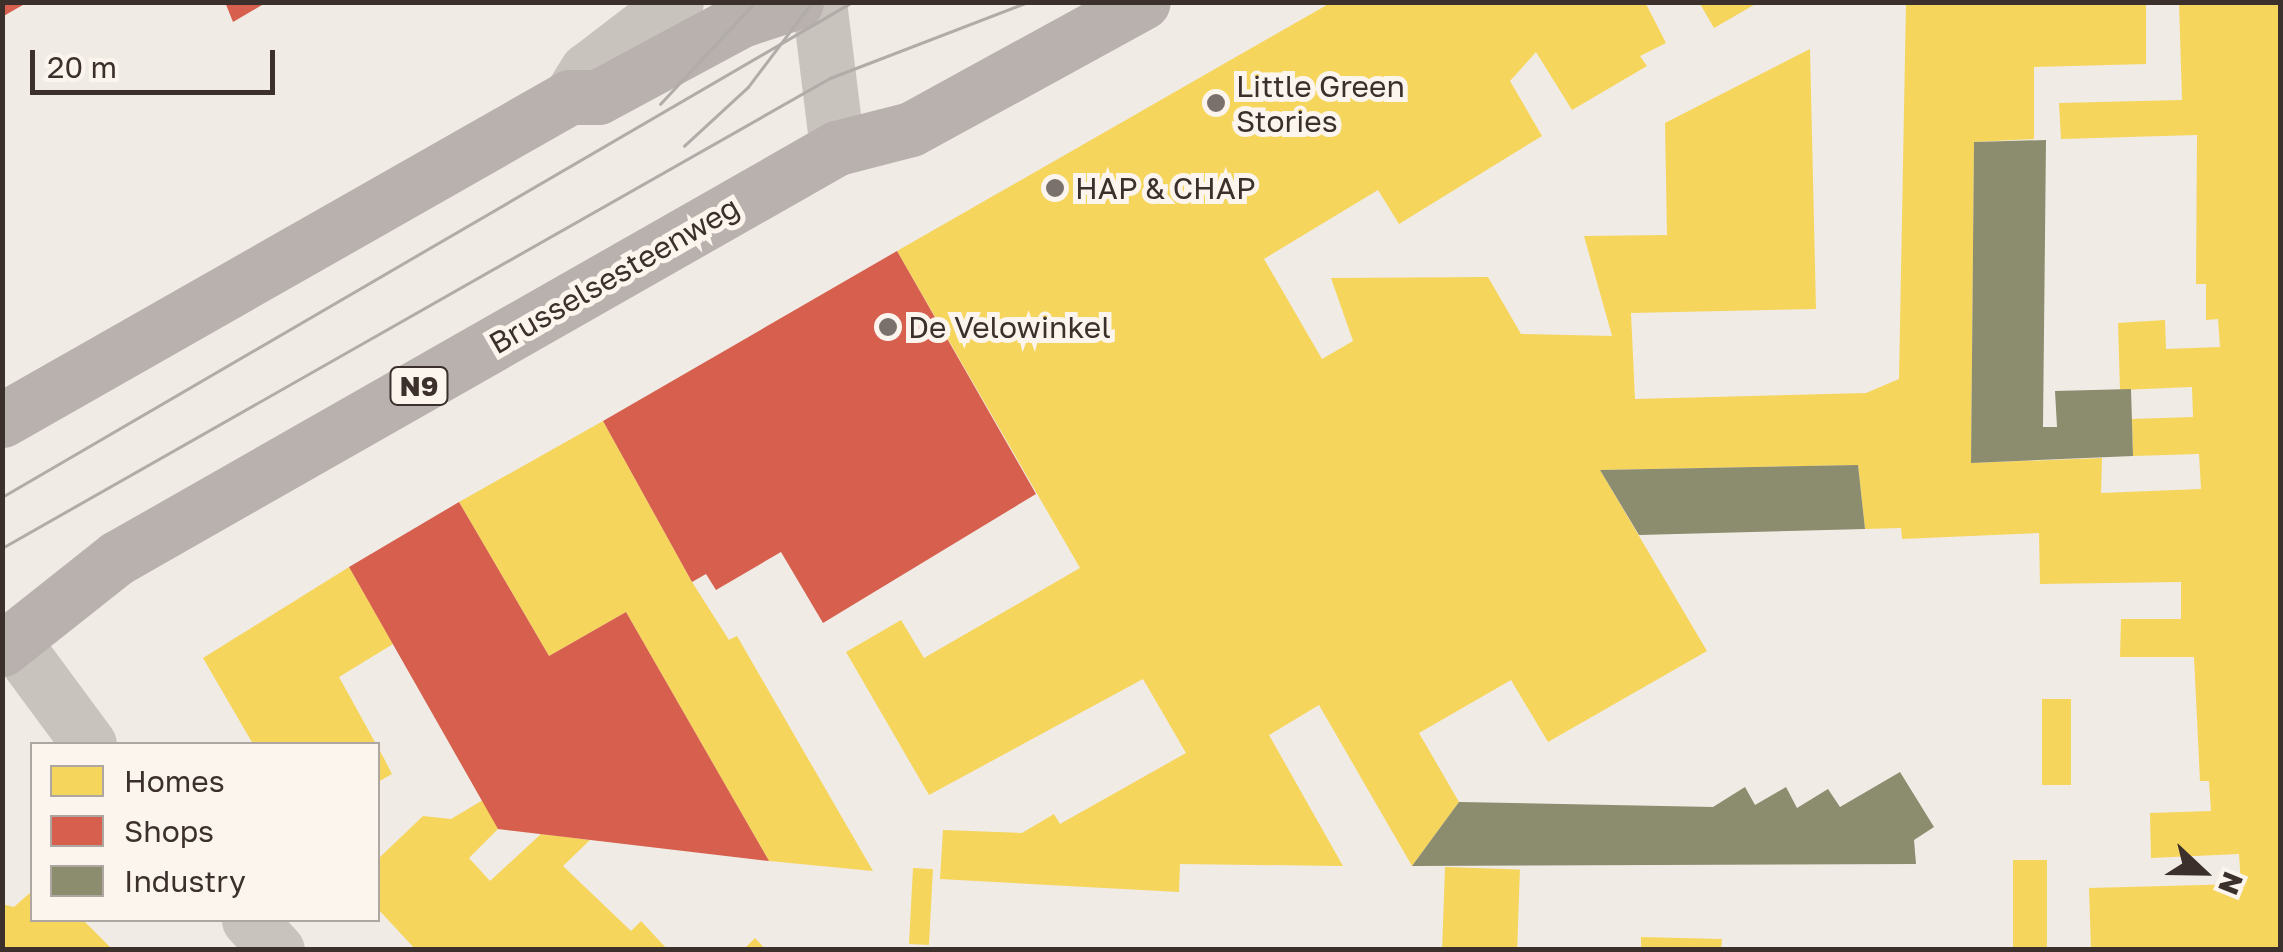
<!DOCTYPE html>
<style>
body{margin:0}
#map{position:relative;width:2283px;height:952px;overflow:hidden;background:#f0ebe5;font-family:"Golos Text",sans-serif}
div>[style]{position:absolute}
.homes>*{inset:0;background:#f6d55c;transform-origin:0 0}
.shops>*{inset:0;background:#d6604d}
.industry>*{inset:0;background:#8c8c6e}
.minor>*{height:55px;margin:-27.5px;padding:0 27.5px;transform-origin:27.5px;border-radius:27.5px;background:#c9c3be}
.major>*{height:55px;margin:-27.5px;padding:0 27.5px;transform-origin:27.5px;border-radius:27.5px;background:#b8b1ad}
.tram>*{height:2.5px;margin:-1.25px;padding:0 1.25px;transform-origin:1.25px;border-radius:1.25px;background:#b1aca8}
.dots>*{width:28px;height:28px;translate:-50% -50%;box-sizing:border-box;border:5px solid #fbf5ee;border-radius:50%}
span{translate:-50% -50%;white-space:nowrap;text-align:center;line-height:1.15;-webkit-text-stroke:10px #fbf5ee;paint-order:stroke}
.shield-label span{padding:2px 8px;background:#fbf5ee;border:2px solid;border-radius:8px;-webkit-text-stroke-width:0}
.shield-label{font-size:28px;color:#3b302b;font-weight:700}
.poi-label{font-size:30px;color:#3b302b}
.left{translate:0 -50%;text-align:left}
.street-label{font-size:30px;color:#3b302b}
.frame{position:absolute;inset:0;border:5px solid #3b302b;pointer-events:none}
.legend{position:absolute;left:30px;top:742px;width:350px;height:180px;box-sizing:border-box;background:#fbf5ee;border:2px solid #aea6a0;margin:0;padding:12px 18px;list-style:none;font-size:30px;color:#3b302b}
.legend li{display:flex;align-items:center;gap:20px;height:50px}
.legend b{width:50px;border:2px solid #aea6a0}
.north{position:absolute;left:2153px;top:822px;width:100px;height:100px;-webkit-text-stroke:8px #fbf5ee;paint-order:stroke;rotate:112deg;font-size:28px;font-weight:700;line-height:40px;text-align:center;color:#3b302b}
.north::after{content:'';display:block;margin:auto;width:35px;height:45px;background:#3b302b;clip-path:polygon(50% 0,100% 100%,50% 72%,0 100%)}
.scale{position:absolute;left:30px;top:50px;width:245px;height:45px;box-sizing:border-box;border:5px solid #3b302b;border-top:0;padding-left:12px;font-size:30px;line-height:35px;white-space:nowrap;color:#3b302b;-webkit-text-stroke:8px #fbf5ee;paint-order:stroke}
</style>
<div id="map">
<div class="homes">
<div style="clip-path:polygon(1332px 2px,1645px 2px,1666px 43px,1640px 56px,1647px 66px,1572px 110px,1536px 52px,1510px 81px,1542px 136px,1399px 224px,1378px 190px,1264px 259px,1322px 359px,1353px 341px,1331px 278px,1488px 277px,1521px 334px,1612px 336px,1584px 236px,1667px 235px,1665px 123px,1810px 49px,1816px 309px,1631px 313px,1635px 399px,1866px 393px,1899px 379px,1906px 2px,2146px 2px,2146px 64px,2034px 67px,2034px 139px,1974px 142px,1971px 463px,2102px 458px,2101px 493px,2201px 489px,2199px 454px,2133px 456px,2132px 419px,2193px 417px,2192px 387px,2120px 390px,2118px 323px,2165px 320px,2166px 349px,2220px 347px,2218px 319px,2206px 320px,2206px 284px,2196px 284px,2197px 135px,2061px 139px,2059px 103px,2182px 100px,2179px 2px,2280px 2px,2280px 950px,2091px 950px,2089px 888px,2241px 884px,2239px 854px,2151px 858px,2150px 813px,2211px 811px,2209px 781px,2200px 781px,2194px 657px,2120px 657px,2121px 619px,2181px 619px,2181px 582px,2040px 584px,2039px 533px,1902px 539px,1901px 528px,1865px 529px,1858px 465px,1600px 470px,1707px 651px,1548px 742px,1511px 680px,1419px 733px,1459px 802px,1412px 866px,1319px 705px,1269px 735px,1343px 866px,1180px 864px,1179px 892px,940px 879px,943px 830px,1022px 833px,1054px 814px,1060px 824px,1186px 753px,1143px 679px,929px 795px,846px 652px,901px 620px,924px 658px,1080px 568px,897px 251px)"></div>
<div style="clip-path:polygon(1699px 2px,1759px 2px,1714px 28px)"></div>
<div style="clip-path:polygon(603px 421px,692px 582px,729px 640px,737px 636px,873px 871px,769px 861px,626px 612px,549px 656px,459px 502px)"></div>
<div style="clip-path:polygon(349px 567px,393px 644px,339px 677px,376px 744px,253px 744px,203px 658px)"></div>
<div style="left:2071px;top:699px;width:86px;height:29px;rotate:90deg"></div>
<div style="clip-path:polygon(378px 747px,392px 774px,378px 782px)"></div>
<div style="clip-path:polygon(483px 800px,498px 829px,469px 858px,490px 881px,541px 834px,590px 840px,563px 866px,631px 931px,641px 921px,668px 950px,416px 950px,378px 909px,378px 859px,423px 816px,451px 819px)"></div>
<div style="left:2013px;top:860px;width:34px;height:90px"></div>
<div style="left:1445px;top:867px;width:75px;height:83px;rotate:2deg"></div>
<div style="left:913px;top:868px;width:20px;height:76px;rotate:3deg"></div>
<div style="clip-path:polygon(32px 891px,32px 920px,83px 920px,113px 950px,2px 950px,2px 904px,14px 907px)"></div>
<div style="clip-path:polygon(1641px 937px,1722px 939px,1721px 950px,1641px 950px)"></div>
<div style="clip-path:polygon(755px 938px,766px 950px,743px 950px)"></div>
</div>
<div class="shops">
<div style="clip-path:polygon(2px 2px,28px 2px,2px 17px)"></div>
<div style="clip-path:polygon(225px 2px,267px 2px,233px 22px)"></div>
<div style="clip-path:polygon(897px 251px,1036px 494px,823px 623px,781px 552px,716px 590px,706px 574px,692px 582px,603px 421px)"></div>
<div style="clip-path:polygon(459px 502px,549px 656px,626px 612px,769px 861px,498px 829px,349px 567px)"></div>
</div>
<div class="industry">
<div style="clip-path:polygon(2046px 140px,2043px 427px,2057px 427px,2055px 391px,2131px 389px,2133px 456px,1971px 463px,1974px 142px)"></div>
<div style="clip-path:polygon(1858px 465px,1865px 529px,1639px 535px,1600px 470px)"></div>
<div style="clip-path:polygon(1900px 772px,1934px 827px,1914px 840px,1916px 864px,1412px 866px,1459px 802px,1713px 807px,1745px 787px,1755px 805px,1786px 787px,1797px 808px,1828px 789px,1840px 807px)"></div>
</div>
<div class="minor">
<div style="left:819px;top:2px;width:147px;rotate:83deg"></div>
<div style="left:570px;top:97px;width:32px;rotate:-58deg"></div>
<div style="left:587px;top:70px;width:112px;rotate:-37.4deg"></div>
<div style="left:13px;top:641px;width:128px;rotate:53.6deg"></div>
<div style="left:249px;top:920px;width:41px;rotate:47deg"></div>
</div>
<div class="major">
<div style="left:2px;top:420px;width:653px;rotate:-29.63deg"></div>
<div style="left:570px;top:97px;width:28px"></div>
<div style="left:598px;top:97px;width:162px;rotate:-28.3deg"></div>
<div style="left:741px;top:20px;width:58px;rotate:-18.1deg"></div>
<div style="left:2px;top:649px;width:147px;rotate:-38.4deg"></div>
<div style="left:117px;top:558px;width:829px;rotate:-29.66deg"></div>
<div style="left:837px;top:148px;width:76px;rotate:-14.4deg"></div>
<div style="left:911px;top:129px;width:264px;rotate:-28.7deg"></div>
</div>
<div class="tram">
<div style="left:660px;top:104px;width:139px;rotate:-47deg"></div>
<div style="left:684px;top:146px;width:87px;rotate:-42.7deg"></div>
<div style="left:748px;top:87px;width:106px;rotate:-53deg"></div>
<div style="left:2px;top:497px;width:984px;rotate:-30.21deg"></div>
<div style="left:2px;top:548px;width:952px;rotate:-29.58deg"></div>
<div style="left:830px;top:78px;width:212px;rotate:-21deg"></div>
</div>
<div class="dots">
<div style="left:1216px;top:103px;background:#7a716c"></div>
<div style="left:1055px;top:188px;background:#7a716c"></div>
<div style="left:888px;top:327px;background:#7a716c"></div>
</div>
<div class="shield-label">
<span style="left:419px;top:386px">N9</span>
</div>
<div class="poi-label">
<span class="left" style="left:1236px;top:103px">Little Green<br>Stories</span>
<span class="left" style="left:1075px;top:188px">HAP &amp; CHAP</span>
<span class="left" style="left:908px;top:327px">De Velowinkel</span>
</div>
<div class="street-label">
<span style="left:614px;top:275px;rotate:-30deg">Brusselsesteenweg</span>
</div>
<div class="frame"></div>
<ul class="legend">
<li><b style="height:28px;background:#f6d55c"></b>Homes</li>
<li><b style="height:28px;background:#d6604d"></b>Shops</li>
<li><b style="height:28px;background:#8c8c6e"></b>Industry</li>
</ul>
<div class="north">N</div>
<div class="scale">20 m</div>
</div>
